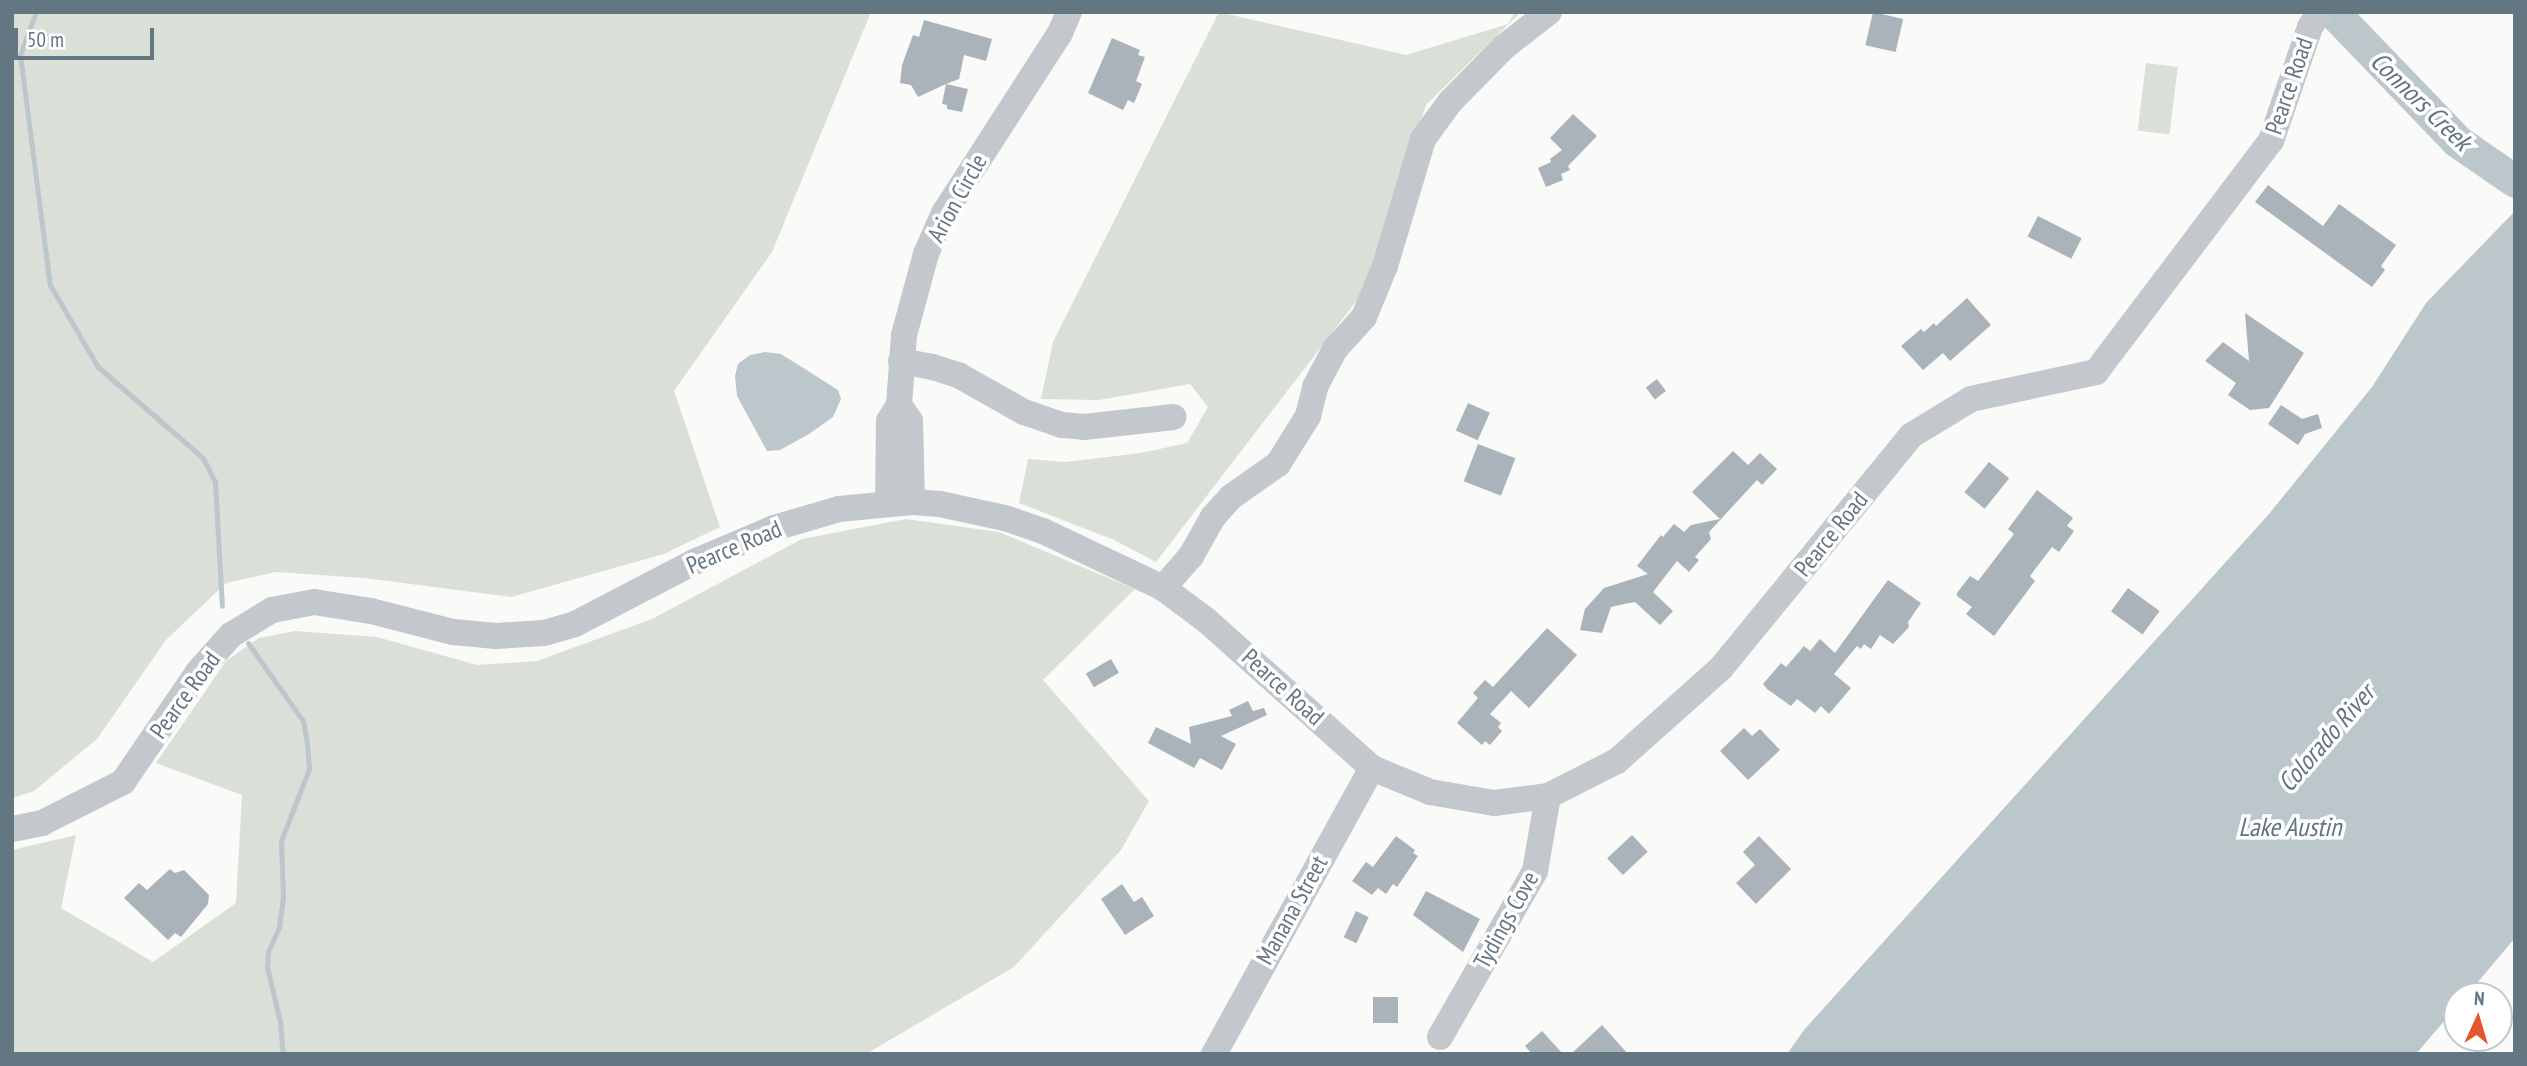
<!DOCTYPE html>
<style>
body{margin:0}
#map{position:relative;width:2527px;height:1066px;overflow:hidden;background:#fafaf8;font-family:"PT Sans Narrow",sans-serif}
div>[style]{position:absolute}
.green>*{inset:0;background:#dadfd7;transform-origin:0 0}
.water>*{inset:0;background:#bbc7cb}
.stream>*{height:5px;margin:-2.5px;padding:0 2.5px;transform-origin:2.5px;border-radius:2.5px;background:#bbc7cb}
.river>*{height:33px;margin:-16.5px;padding:0 16.5px;transform-origin:16.5px;border-radius:16.5px;background:#bbc7cb}
.building>*{inset:0;background:#aab3b9;transform-origin:0 0}
.minor>*{height:26px;margin:-13px;padding:0 13px;transform-origin:13px;border-radius:13px;background:#c3c8cc}
span{translate:-50% -50%;white-space:nowrap;text-align:center;line-height:1.15;-webkit-text-stroke:7px #fff;paint-order:stroke}
.street-label{font-size:24px;color:#657683}
.water-label{font-size:26px;color:#60757c;font-style:italic}
.frame{position:absolute;inset:0;border:14px solid #657683;pointer-events:none}
.north{position:absolute;left:2443px;top:982px;width:70px;height:70px;box-sizing:border-box;background:#fff;border:2px solid #c1c8cd;border-radius:50%;rotate:4deg;font-size:19px;font-weight:700;line-height:28px;text-align:center;color:#657683}
.north::after{content:'';display:block;margin:auto;width:24px;height:32px;background:#e4572e;clip-path:polygon(50% 0,100% 100%,50% 72%,0 100%)}
.scale{position:absolute;left:14px;top:28px;width:140px;height:32px;box-sizing:border-box;border:4px solid #657683;border-top:0;padding-left:9px;font-size:21px;line-height:24px;white-space:nowrap;color:#657683;-webkit-text-stroke:5px #fff;paint-order:stroke}
</style>
<div id="map">
<div class="green">
<div style="clip-path:polygon(12px 12px,871px 12px,772px 252px,674px 391px,720px 527px,664px 554px,511px 597px,364px 578px,276px 572px,226px 583px,166px 640px,97px 739px,34px 791px,12px 798px)"></div>
<div style="clip-path:polygon(1219px 12px,1406px 55px,1508px 24px,1515px 12px,1521px 12px,1426px 105px,1364px 291px,1156px 562px,1114px 540px,1019px 503px,1028px 459px,1065px 462px,1141px 453px,1187px 443px,1208px 407px,1190px 384px,1099px 400px,1041px 399px,1053px 342px)"></div>
<div style="left:2146px;top:63px;width:32px;height:68px;rotate:7deg"></div>
<div style="clip-path:polygon(906px 519px,999px 532px,1135px 589px,1043px 680px,1149px 801px,1121px 850px,1014px 967px,866px 1054px,12px 1054px,12px 850px,76px 835px,61px 908px,153px 962px,236px 903px,242px 795px,156px 763px,226px 661px,259px 638px,295px 631px,377px 637px,477px 665px,537px 661px,652px 619px,802px 539px)"></div>
</div>
<div class="water">
<div style="clip-path:polygon(2515px 211px,2515px 938px,2466px 996px,2457px 996px,2457px 1006px,2416px 1054px,1787px 1054px,1804px 1030px,2269px 514px,2372px 387px,2426px 303px)"></div>
<div style="clip-path:polygon(765px 352px,781px 354px,838px 390px,841px 399px,833px 417px,809px 434px,780px 450px,767px 451px,737px 396px,735px 376px,738px 364px,750px 355px)"></div>
</div>
<div class="stream">
<div style="left:36px;top:12px;width:46px;rotate:110.4deg"></div>
<div style="left:20px;top:55px;width:232px;rotate:82.6deg"></div>
<div style="left:50px;top:285px;width:95px;rotate:59.7deg"></div>
<div style="left:98px;top:367px;width:139px;rotate:40.9deg"></div>
<div style="left:203px;top:458px;width:27px;rotate:63deg"></div>
<div style="left:215px;top:482px;width:124px;rotate:86.8deg"></div>
<div style="left:248px;top:643px;width:95px;rotate:54.8deg"></div>
<div style="left:303px;top:721px;width:23px;rotate:80deg"></div>
<div style="left:307px;top:744px;width:25px;rotate:85deg"></div>
<div style="left:309px;top:769px;width:77px;rotate:111.3deg"></div>
<div style="left:281px;top:841px;width:57px;rotate:88deg"></div>
<div style="left:283px;top:898px;width:29px;rotate:98deg"></div>
<div style="left:279px;top:927px;width:27px;rotate:114deg"></div>
<div style="left:268px;top:952px;width:15px;rotate:94deg"></div>
<div style="left:267px;top:967px;width:57px;rotate:76.7deg"></div>
<div style="left:280px;top:1022px;width:32px;rotate:85deg"></div>
</div>
<div class="river">
<div style="left:2333px;top:12px;width:179px;rotate:46.1deg"></div>
<div style="left:2457px;top:141px;width:70px;rotate:34.6deg"></div>
</div>
<div class="building">
<div style="left:1873px;top:12px;width:31px;height:34px;rotate:13deg"></div>
<div style="clip-path:polygon(924px 20px,992px 39px,986px 61px,964px 55px,959px 79px,946px 84px,968px 89px,962px 112px,947px 109px,947px 105px,942px 104px,946px 84px,918px 97px,911px 85px,900px 83px,902px 65px,913px 35px,919px 37px)"></div>
<div style="clip-path:polygon(1112px 38px,1140px 50px,1138px 55px,1145px 57px,1136px 81px,1142px 84px,1134px 103px,1128px 100px,1123px 110px,1088px 93px)"></div>
<div style="clip-path:polygon(1573px 114px,1597px 136px,1568px 166px,1570px 170px,1561px 174px,1563px 180px,1546px 187px,1538px 168px,1551px 162px,1550px 159px,1562px 150px,1550px 138px)"></div>
<div style="clip-path:polygon(2268px 185px,2323px 226px,2339px 204px,2396px 245px,2381px 266px,2385px 270px,2372px 287px,2255px 202px)"></div>
<div style="left:2038px;top:216px;width:49px;height:23px;rotate:27deg"></div>
<div style="clip-path:polygon(1967px 298px,1991px 325px,1950px 361px,1943px 353px,1923px 370px,1901px 346px,1921px 329px,1924px 332px,1934px 323px,1936px 326px)"></div>
<div style="clip-path:polygon(2245px 313px,2304px 353px,2269px 408px,2250px 410px,2228px 395px,2236px 383px,2205px 361px,2223px 342px,2249px 361px)"></div>
<div style="left:1657px;top:379px;width:15px;height:14px;rotate:53deg"></div>
<div style="left:1468px;top:403px;width:24px;height:30px;rotate:24deg"></div>
<div style="clip-path:polygon(2281px 405px,2302px 419px,2318px 414px,2322px 428px,2305px 434px,2298px 445px,2268px 424px)"></div>
<div style="left:1478px;top:444px;width:40px;height:40px;rotate:21deg"></div>
<div style="clip-path:polygon(1733px 451px,1748px 465px,1760px 453px,1777px 469px,1762px 485px,1757px 480px,1709px 532px,1711px 539px,1695px 557px,1699px 560px,1689px 572px,1677px 561px,1653px 592px,1673px 611px,1660px 625px,1635px 602px,1624px 604px,1611px 607px,1602px 633px,1580px 630px,1585px 609px,1604px 588px,1648px 574px,1637px 566px,1661px 535px,1663px 537px,1674px 524px,1684px 532px,1691px 525px,1720px 519px,1692px 492px)"></div>
<div style="left:1989px;top:462px;width:26px;height:39px;rotate:39deg"></div>
<div style="clip-path:polygon(2037px 490px,2073px 518px,2067px 526px,2074px 531px,2059px 552px,2052px 547px,2030px 576px,2035px 581px,1994px 636px,1966px 614px,1972px 607px,1957px 596px,1957px 593px,1970px 576px,1978px 581px,2014px 534px,2008px 529px)"></div>
<div style="clip-path:polygon(1888px 580px,1921px 603px,1908px 622px,1909px 627px,1893px 644px,1880px 635px,1871px 649px,1864px 644px,1861px 649px,1857px 646px,1834px 674px,1851px 688px,1829px 714px,1821px 706px,1815px 713px,1797px 699px,1791px 706px,1767px 689px,1763px 684px,1781px 663px,1786px 667px,1804px 646px,1810px 651px,1820px 639px,1835px 653px)"></div>
<div style="left:2128px;top:588px;width:39px;height:29px;rotate:36deg"></div>
<div style="clip-path:polygon(1547px 628px,1577px 655px,1529px 708px,1511px 691px,1490px 714px,1501px 723px,1498px 727px,1502px 731px,1490px 745px,1485px 741px,1482px 745px,1457px 723px,1478px 698px,1473px 693px,1485px 680px,1493px 687px)"></div>
<div style="left:1111px;top:659px;width:16px;height:29px;rotate:60deg"></div>
<div style="clip-path:polygon(1248px 701px,1253px 711px,1264px 708px,1267px 715px,1221px 736px,1236px 744px,1222px 770px,1200px 758px,1194px 768px,1148px 743px,1156px 727px,1191px 744px,1189px 727px,1232px 716px,1229px 710px)"></div>
<div style="clip-path:polygon(1744px 728px,1752px 736px,1760px 729px,1780px 750px,1748px 780px,1720px 751px)"></div>
<div style="left:1632px;top:835px;width:23px;height:34px;rotate:47deg"></div>
<div style="clip-path:polygon(1396px 836px,1415px 850px,1413px 853px,1418px 856px,1397px 887px,1393px 884px,1386px 894px,1378px 888px,1372px 895px,1352px 881px,1366px 862px,1373px 867px)"></div>
<div style="clip-path:polygon(1759px 836px,1791px 869px,1756px 904px,1736px 883px,1755px 865px,1743px 852px)"></div>
<div style="clip-path:polygon(170px 869px,175px 873px,184px 870px,209px 895px,208px 904px,181px 937px,175px 933px,168px 940px,124px 898px,139px 883px,147px 890px)"></div>
<div style="clip-path:polygon(1122px 884px,1134px 902px,1142px 897px,1154px 916px,1125px 935px,1101px 899px)"></div>
<div style="clip-path:polygon(1426px 891px,1480px 919px,1463px 952px,1413px 915px)"></div>
<div style="left:1356px;top:911px;width:14px;height:29px;rotate:25deg"></div>
<div style="left:1373px;top:997px;width:25px;height:26px"></div>
<div style="clip-path:polygon(1602px 1025px,1628px 1054px,1571px 1054px)"></div>
<div style="clip-path:polygon(1542px 1031px,1563px 1054px,1532px 1054px,1525px 1046px)"></div>
</div>
<div class="minor">
<div style="left:901px;top:361px;width:33px;rotate:11deg"></div>
<div style="left:933px;top:367px;width:28px;rotate:18deg"></div>
<div style="left:960px;top:376px;width:73px;rotate:29.4deg"></div>
<div style="left:1024px;top:412px;width:40px;rotate:18.9deg"></div>
<div style="left:1062px;top:425px;width:22px;rotate:5deg"></div>
<div style="left:1084px;top:427px;width:90px;rotate:-6.4deg"></div>
<div style="left:899px;top:405px;width:19px;rotate:55deg"></div>
<div style="left:910px;top:421px;width:81px;rotate:88.6deg"></div>
<div style="left:888px;top:503px;width:82px;rotate:-89.3deg"></div>
<div style="left:889px;top:421px;width:19px;rotate:-58deg"></div>
<div style="left:899px;top:405px;width:70px;rotate:-85.9deg"></div>
<div style="left:904px;top:335px;width:84px;rotate:-74.8deg"></div>
<div style="left:926px;top:254px;width:45px;rotate:-66.3deg"></div>
<div style="left:944px;top:213px;width:214px;rotate:-57.2deg"></div>
<div style="left:1060px;top:33px;width:23px;rotate:-67deg"></div>
<div style="left:1163px;top:588px;width:43px;rotate:-48.8deg"></div>
<div style="left:1191px;top:556px;width:45px;rotate:-60.6deg"></div>
<div style="left:1213px;top:517px;width:27px;rotate:-48deg"></div>
<div style="left:1231px;top:497px;width:57px;rotate:-35.1deg"></div>
<div style="left:1278px;top:464px;width:57px;rotate:-58deg"></div>
<div style="left:1308px;top:416px;width:30px;rotate:-76deg"></div>
<div style="left:1315px;top:387px;width:43px;rotate:-62.2deg"></div>
<div style="left:1335px;top:349px;width:43px;rotate:-47.8deg"></div>
<div style="left:1364px;top:317px;width:55px;rotate:-67.6deg"></div>
<div style="left:1385px;top:266px;width:133px;rotate:-73.3deg"></div>
<div style="left:1423px;top:139px;width:46px;rotate:-53.9deg"></div>
<div style="left:1450px;top:102px;width:77px;rotate:-45.5deg"></div>
<div style="left:1504px;top:47px;width:57px;rotate:-37.9deg"></div>
<div style="left:12px;top:829px;width:31px;rotate:-11deg"></div>
<div style="left:42px;top:823px;width:91px;rotate:-26.8deg"></div>
<div style="left:123px;top:782px;width:133px;rotate:-55.7deg"></div>
<div style="left:198px;top:672px;width:50px;rotate:-48.3deg"></div>
<div style="left:231px;top:635px;width:48px;rotate:-31.4deg"></div>
<div style="left:272px;top:610px;width:43px;rotate:-10.8deg"></div>
<div style="left:314px;top:602px;width:58px;rotate:9deg"></div>
<div style="left:371px;top:611px;width:85px;rotate:14.4deg"></div>
<div style="left:453px;top:632px;width:43px;rotate:5.3deg"></div>
<div style="left:496px;top:636px;width:48px;rotate:-3.6deg"></div>
<div style="left:544px;top:633px;width:32px;rotate:-16deg"></div>
<div style="left:575px;top:624px;width:134px;rotate:-27.5deg"></div>
<div style="left:694px;top:562px;width:87px;rotate:-23deg"></div>
<div style="left:774px;top:528px;width:68px;rotate:-16.3deg"></div>
<div style="left:839px;top:509px;width:73px;rotate:-5.5deg"></div>
<div style="left:912px;top:502px;width:28px;rotate:4deg"></div>
<div style="left:940px;top:504px;width:66px;rotate:12.2deg"></div>
<div style="left:1005px;top:518px;width:40px;rotate:18.9deg"></div>
<div style="left:1043px;top:531px;width:133px;rotate:25.4deg"></div>
<div style="left:1163px;top:588px;width:54px;rotate:36.7deg"></div>
<div style="left:1206px;top:620px;width:222px;rotate:41.7deg"></div>
<div style="left:1372px;top:768px;width:63px;rotate:22.5deg"></div>
<div style="left:1430px;top:792px;width:65px;rotate:9.8deg"></div>
<div style="left:1494px;top:803px;width:54px;rotate:-7.4deg"></div>
<div style="left:1548px;top:796px;width:77px;rotate:-26.9deg"></div>
<div style="left:1617px;top:761px;width:140px;rotate:-41.8deg"></div>
<div style="left:1721px;top:668px;width:301px;rotate:-50.7deg"></div>
<div style="left:1912px;top:435px;width:69px;rotate:-31.4deg"></div>
<div style="left:1971px;top:399px;width:128px;rotate:-12.2deg"></div>
<div style="left:2096px;top:372px;width:290px;rotate:-52.9deg"></div>
<div style="left:2271px;top:141px;width:120px;rotate:-71.1deg"></div>
<div style="left:2310px;top:27px;width:18px;rotate:-56deg"></div>
<div style="left:1440px;top:1037px;width:191px;rotate:-60.2deg"></div>
<div style="left:1535px;top:871px;width:76px;rotate:-80.2deg"></div>
<div style="left:1214px;top:1054px;width:327px;rotate:-61.1deg"></div>
</div>
<div class="street-label">
<span style="left:2289px;top:86px;rotate:-71deg">Pearce Road</span>
<span style="left:957px;top:198px;rotate:-61deg">Arion Circle</span>
<span style="left:1831px;top:534px;rotate:-51deg">Pearce Road</span>
<span style="left:734px;top:547px;rotate:-23deg">Pearce Road</span>
<span style="left:1283px;top:687px;rotate:42deg">Pearce Road</span>
<span style="left:185px;top:695px;rotate:-54deg">Pearce Road</span>
<span style="left:1292px;top:910px;rotate:-61deg">Manana Street</span>
<span style="left:1506px;top:920px;rotate:-61deg">Tydings Cove</span>
</div>
<div class="water-label">
<span style="left:2421px;top:101px;rotate:44deg">Connors Creek</span>
<span style="left:2326px;top:738px;rotate:-49deg">Colorado River</span>
<span style="left:2290px;top:827px">Lake Austin</span>
</div>
<div class="frame"></div>
<div class="north">N</div>
<div class="scale">50 m</div>
</div>
